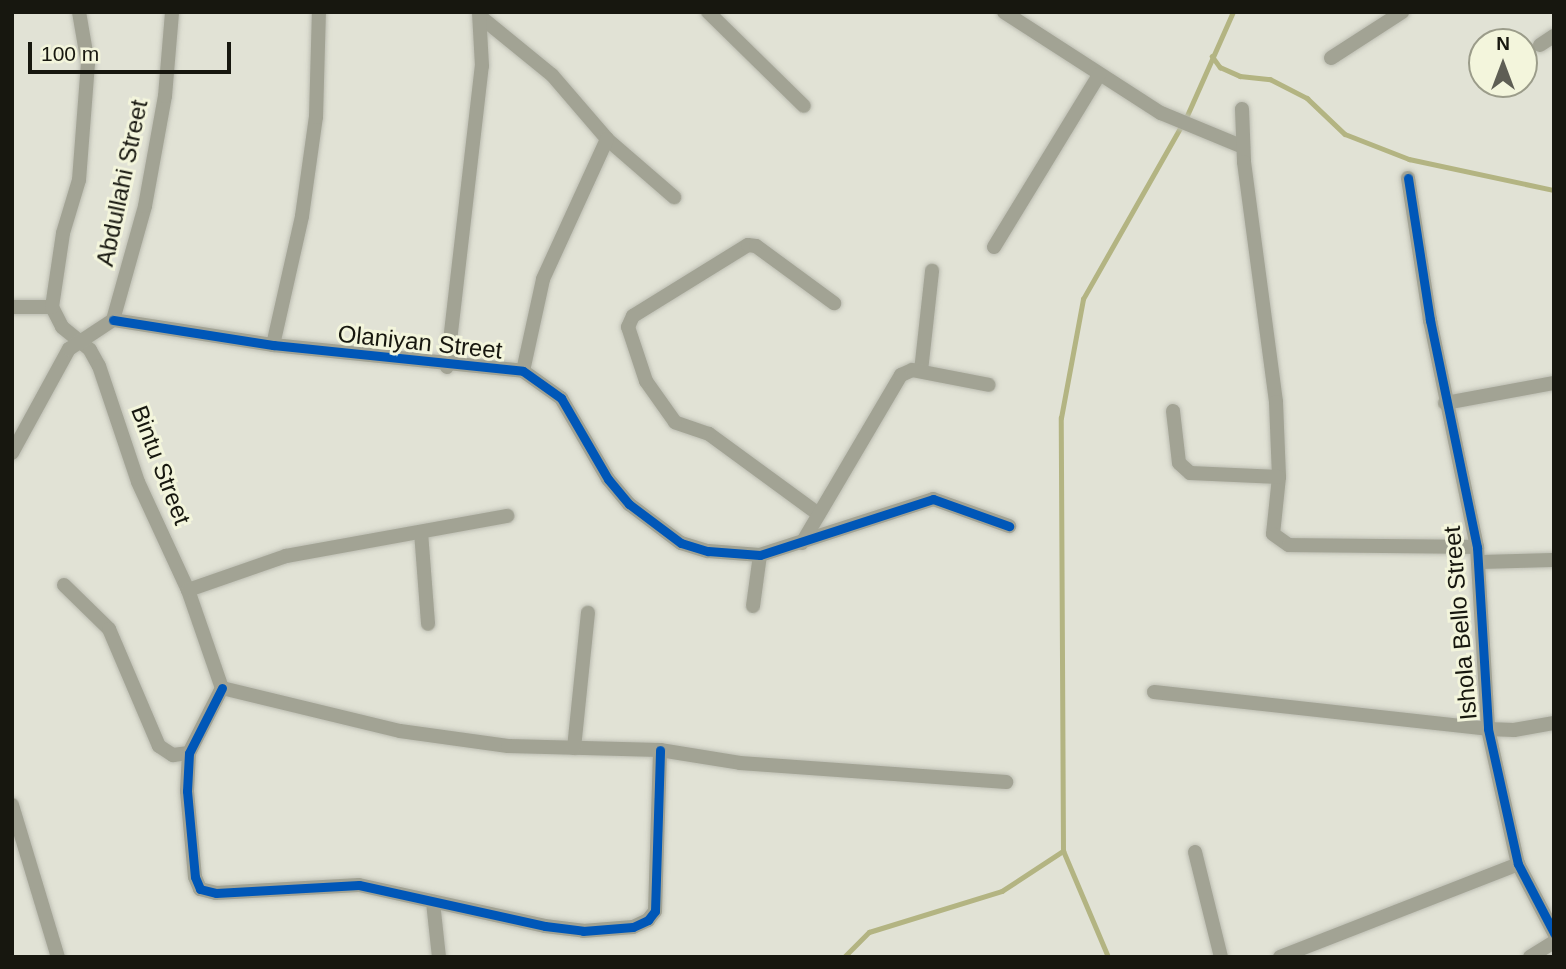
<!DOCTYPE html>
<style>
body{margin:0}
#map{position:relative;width:1566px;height:969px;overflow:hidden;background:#e1e2d5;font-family:Arial,sans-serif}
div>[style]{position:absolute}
.stream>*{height:4.5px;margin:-2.25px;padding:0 2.25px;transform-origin:2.25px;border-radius:2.25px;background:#b3b482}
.roads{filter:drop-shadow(0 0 2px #bcbdb2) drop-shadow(0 0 2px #bcbdb2)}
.minor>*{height:14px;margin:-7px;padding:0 7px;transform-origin:7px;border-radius:7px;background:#a2a394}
.cycleway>*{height:9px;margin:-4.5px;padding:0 4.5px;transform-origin:4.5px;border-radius:4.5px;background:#0057b8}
span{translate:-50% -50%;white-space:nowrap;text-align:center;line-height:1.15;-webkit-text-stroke:6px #f3f5dc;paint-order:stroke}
.street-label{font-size:24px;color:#17170f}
.frame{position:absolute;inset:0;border:14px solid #17170f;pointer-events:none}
.north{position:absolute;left:1468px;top:28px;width:70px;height:70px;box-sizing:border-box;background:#f3f5dc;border:2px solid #9b9c8a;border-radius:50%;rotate:0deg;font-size:19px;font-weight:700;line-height:28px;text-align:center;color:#17170f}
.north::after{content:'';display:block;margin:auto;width:24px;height:32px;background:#5e5e54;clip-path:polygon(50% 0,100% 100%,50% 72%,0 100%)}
.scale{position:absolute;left:28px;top:42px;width:203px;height:32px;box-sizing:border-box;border:4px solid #17170f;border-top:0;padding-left:9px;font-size:21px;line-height:24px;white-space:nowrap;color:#17170f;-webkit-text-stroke:5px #f3f5dc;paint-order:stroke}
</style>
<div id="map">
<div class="stream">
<div style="left:1212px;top:56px;width:14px;rotate:54deg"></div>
<div style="left:1220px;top:67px;width:22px;rotate:24deg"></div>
<div style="left:1240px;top:76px;width:30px;rotate:6deg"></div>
<div style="left:1270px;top:79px;width:42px;rotate:27.2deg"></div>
<div style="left:1307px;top:98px;width:52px;rotate:43.5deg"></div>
<div style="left:1345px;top:134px;width:69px;rotate:21.3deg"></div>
<div style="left:1409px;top:159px;width:148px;rotate:12.1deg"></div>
<div style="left:844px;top:957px;width:35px;rotate:-45deg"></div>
<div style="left:869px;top:932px;width:139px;rotate:-17.1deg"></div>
<div style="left:1002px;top:891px;width:73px;rotate:-33.3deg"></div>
<div style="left:1108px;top:957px;width:115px;rotate:-113deg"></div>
<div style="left:1063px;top:851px;width:433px;rotate:-90.3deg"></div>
<div style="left:1061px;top:418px;width:121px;rotate:-79.5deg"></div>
<div style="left:1083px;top:299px;width:208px;rotate:-60.4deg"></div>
<div style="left:1186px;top:118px;width:116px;rotate:-66.1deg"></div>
</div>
<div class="roads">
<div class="minor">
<div style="left:708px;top:12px;width:134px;rotate:44.4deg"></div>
<div style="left:1004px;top:12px;width:187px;rotate:32.8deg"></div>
<div style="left:1161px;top:113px;width:89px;rotate:22.5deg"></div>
<div style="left:482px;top:18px;width:90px;rotate:39.2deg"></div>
<div style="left:552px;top:75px;width:84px;rotate:49.3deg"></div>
<div style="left:607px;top:139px;width:89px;rotate:40.9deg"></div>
<div style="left:1540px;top:45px;width:17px;rotate:-33deg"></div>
<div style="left:1331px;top:58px;width:85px;rotate:-32.9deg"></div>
<div style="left:1242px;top:109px;width:53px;rotate:87.8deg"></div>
<div style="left:1244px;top:162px;width:242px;rotate:82.4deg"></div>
<div style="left:1276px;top:402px;width:75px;rotate:87.7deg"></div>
<div style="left:1279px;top:477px;width:57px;rotate:96deg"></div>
<div style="left:1273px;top:534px;width:19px;rotate:35deg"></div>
<div style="left:1289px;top:545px;width:188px;rotate:0.6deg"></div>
<div style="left:1408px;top:178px;width:144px;rotate:81.2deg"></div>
<div style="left:1430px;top:320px;width:232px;rotate:78.3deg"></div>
<div style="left:1477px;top:547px;width:182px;rotate:86.5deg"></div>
<div style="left:1488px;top:729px;width:138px;rotate:77.5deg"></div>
<div style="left:1518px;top:864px;width:78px;rotate:62.4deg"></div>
<div style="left:994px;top:247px;width:202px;rotate:-58.6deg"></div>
<div style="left:12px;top:307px;width:40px"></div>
<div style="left:52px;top:307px;width:22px;rotate:63deg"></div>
<div style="left:62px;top:327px;width:36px;rotate:39deg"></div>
<div style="left:90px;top:350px;width:18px;rotate:61deg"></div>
<div style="left:99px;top:366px;width:122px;rotate:71.4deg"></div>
<div style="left:138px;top:482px;width:119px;rotate:65.2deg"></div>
<div style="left:188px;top:590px;width:104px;rotate:70.9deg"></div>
<div style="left:52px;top:307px;width:75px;rotate:-81.5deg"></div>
<div style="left:63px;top:233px;width:55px;rotate:-73.2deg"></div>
<div style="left:79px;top:180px;width:116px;rotate:-85.6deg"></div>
<div style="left:88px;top:64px;width:53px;rotate:-99.8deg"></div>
<div style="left:113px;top:320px;width:162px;rotate:8.9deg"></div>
<div style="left:273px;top:345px;width:251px;rotate:5.9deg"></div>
<div style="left:523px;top:371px;width:47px;rotate:35.4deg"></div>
<div style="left:561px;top:398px;width:94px;rotate:59.9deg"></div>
<div style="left:608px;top:479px;width:33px;rotate:50deg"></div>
<div style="left:629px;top:504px;width:65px;rotate:36.9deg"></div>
<div style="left:681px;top:543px;width:28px;rotate:17deg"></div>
<div style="left:708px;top:551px;width:52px;rotate:4.4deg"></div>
<div style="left:760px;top:555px;width:182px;rotate:-17.9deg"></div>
<div style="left:933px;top:499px;width:81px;rotate:19.6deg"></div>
<div style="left:113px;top:320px;width:118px;rotate:-74.3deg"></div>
<div style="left:145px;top:206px;width:112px;rotate:-79.7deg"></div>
<div style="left:165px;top:96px;width:84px;rotate:-85.2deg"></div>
<div style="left:273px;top:345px;width:132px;rotate:-77.3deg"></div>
<div style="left:302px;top:216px;width:100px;rotate:-82deg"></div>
<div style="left:316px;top:117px;width:105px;rotate:-88.4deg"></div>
<div style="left:447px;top:367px;width:303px;rotate:-83.4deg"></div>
<div style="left:482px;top:66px;width:54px;rotate:-93.2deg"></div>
<div style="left:523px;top:371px;width:94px;rotate:-77.7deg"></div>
<div style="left:543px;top:279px;width:154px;rotate:-65.4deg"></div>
<div style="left:921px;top:371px;width:101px;rotate:-83.7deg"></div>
<div style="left:1445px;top:403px;width:111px;rotate:-10.4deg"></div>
<div style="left:1173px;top:411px;width:52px;rotate:83.4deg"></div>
<div style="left:1179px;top:463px;width:15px;rotate:42deg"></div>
<div style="left:1190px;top:473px;width:89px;rotate:2.6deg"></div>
<div style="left:12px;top:453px;width:119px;rotate:-61.3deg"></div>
<div style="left:69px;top:349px;width:53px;rotate:-33.4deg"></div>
<div style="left:817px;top:513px;width:134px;rotate:-143.8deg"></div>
<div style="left:709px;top:434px;width:36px;rotate:-161deg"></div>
<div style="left:675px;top:422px;width:50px;rotate:-125.3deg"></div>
<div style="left:646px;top:381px;width:57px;rotate:-108.4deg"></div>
<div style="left:628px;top:327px;width:12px;rotate:-66deg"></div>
<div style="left:633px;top:316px;width:135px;rotate:-31.7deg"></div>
<div style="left:748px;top:245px;width:8px;rotate:7deg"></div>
<div style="left:756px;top:246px;width:97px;rotate:36.2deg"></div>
<div style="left:421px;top:532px;width:92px;rotate:85.6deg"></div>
<div style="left:802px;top:543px;width:195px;rotate:-59.5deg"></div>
<div style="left:901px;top:375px;width:12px;rotate:-24deg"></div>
<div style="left:912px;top:370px;width:78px;rotate:11deg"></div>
<div style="left:1479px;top:562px;width:75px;rotate:-1.5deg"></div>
<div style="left:64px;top:585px;width:63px;rotate:44.4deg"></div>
<div style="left:109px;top:629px;width:127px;rotate:66.9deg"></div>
<div style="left:159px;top:746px;width:17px;rotate:33deg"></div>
<div style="left:173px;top:755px;width:16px;rotate:-7deg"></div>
<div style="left:188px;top:590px;width:104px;rotate:-19.1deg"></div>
<div style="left:286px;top:556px;width:225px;rotate:-10.3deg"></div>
<div style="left:753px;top:606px;width:51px;rotate:-82.2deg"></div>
<div style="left:222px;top:688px;width:73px;rotate:116.9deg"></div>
<div style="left:189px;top:753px;width:38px;rotate:93deg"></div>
<div style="left:187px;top:791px;width:86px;rotate:84.7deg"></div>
<div style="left:195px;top:877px;width:13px;rotate:67deg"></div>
<div style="left:200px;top:889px;width:16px;rotate:14deg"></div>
<div style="left:216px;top:893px;width:143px;rotate:-3.2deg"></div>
<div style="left:359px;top:885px;width:190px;rotate:12.4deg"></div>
<div style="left:545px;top:926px;width:38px;rotate:7deg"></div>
<div style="left:583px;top:931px;width:50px;rotate:-4.6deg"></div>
<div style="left:633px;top:927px;width:17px;rotate:-25deg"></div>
<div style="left:648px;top:920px;width:11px;rotate:-52deg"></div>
<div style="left:655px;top:911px;width:161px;rotate:-88.2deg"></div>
<div style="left:222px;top:688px;width:183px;rotate:13.6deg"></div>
<div style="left:400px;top:731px;width:109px;rotate:7.9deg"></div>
<div style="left:508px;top:746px;width:152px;rotate:1.5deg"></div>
<div style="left:660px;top:750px;width:81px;rotate:9.2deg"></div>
<div style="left:740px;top:763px;width:267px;rotate:4.1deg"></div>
<div style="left:1154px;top:692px;width:336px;rotate:6.3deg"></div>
<div style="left:1488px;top:729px;width:26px;rotate:2deg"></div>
<div style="left:1514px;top:730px;width:41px;rotate:-9.9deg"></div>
<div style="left:574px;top:748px;width:136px;rotate:-84.1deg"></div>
<div style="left:12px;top:805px;width:159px;rotate:73.2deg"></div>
<div style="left:1195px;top:852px;width:108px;rotate:76.1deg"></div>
<div style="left:433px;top:902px;width:55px;rotate:83.8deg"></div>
<div style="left:1280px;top:957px;width:256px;rotate:-21.3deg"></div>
<div style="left:1530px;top:957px;width:28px;rotate:-32deg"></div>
</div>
</div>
<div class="cycleway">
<div style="left:1408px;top:178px;width:144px;rotate:81.2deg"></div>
<div style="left:1430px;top:320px;width:232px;rotate:78.3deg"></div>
<div style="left:1477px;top:547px;width:182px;rotate:86.5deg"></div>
<div style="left:1488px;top:729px;width:138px;rotate:77.5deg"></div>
<div style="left:1518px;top:864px;width:78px;rotate:62.4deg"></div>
<div style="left:113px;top:320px;width:162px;rotate:8.9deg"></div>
<div style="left:273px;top:345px;width:251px;rotate:5.9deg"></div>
<div style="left:523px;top:371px;width:47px;rotate:35.4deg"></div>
<div style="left:561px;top:398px;width:94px;rotate:59.9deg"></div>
<div style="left:608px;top:479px;width:33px;rotate:50deg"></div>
<div style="left:629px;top:504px;width:65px;rotate:36.9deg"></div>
<div style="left:681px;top:543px;width:28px;rotate:17deg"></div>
<div style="left:708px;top:551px;width:52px;rotate:4.4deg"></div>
<div style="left:760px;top:555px;width:182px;rotate:-17.9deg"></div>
<div style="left:933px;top:499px;width:81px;rotate:19.6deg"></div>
<div style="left:222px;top:688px;width:73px;rotate:116.9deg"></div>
<div style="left:189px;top:753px;width:38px;rotate:93deg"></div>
<div style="left:187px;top:791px;width:86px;rotate:84.7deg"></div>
<div style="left:195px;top:877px;width:13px;rotate:67deg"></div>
<div style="left:200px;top:889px;width:16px;rotate:14deg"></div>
<div style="left:216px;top:893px;width:143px;rotate:-3.2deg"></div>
<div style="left:359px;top:885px;width:190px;rotate:12.4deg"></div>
<div style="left:545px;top:926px;width:38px;rotate:7deg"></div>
<div style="left:583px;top:931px;width:50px;rotate:-4.6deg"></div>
<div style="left:633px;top:927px;width:17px;rotate:-25deg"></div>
<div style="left:648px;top:920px;width:11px;rotate:-52deg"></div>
<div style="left:655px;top:911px;width:161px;rotate:-88.2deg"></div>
</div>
<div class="street-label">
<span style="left:122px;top:183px;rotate:-78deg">Abdullahi Street</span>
<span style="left:420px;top:342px;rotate:6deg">Olaniyan Street</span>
<span style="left:161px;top:465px;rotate:69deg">Bintu Street</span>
<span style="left:1460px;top:623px;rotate:-95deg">Ishola Bello Street</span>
</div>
<div class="frame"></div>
<div class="north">N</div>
<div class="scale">100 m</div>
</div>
